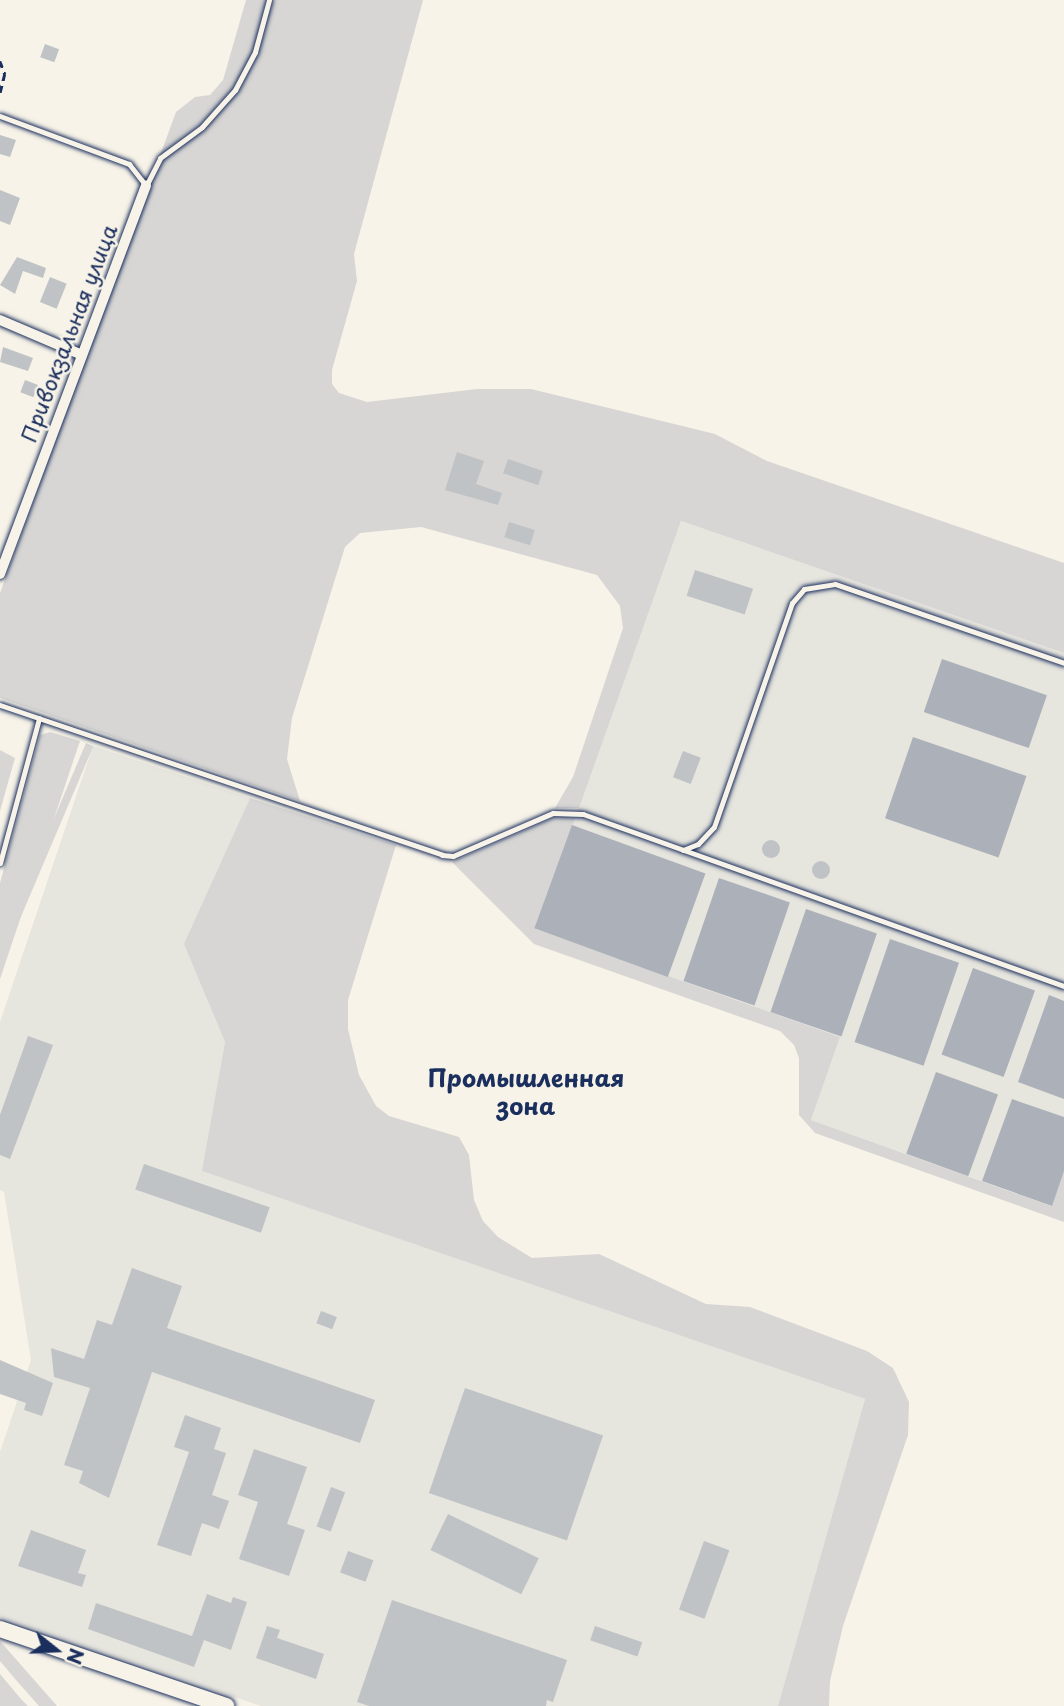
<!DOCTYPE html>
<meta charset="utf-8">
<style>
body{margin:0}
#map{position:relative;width:1064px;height:1706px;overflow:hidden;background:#f7f3e8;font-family:"Playpen Sans",sans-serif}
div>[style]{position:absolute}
.built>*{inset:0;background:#e6e5de}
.green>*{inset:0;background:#d7d6d4;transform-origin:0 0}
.water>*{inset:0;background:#acb0b9;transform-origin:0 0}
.building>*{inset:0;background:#c0c3c5;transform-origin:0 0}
.round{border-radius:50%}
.path>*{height:2.5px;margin-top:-1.25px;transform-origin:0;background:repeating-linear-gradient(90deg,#1b2f5e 0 7px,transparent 0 12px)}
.roads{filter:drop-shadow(0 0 2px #1b2f5e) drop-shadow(0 0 2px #1b2f5e)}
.service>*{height:5px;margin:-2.5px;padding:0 2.5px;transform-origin:2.5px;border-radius:2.5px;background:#f7f3e8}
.minor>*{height:10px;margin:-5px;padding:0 5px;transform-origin:5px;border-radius:5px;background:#f7f3e8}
.secondary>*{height:16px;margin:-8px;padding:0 8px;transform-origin:8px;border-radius:8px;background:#f7f3e8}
span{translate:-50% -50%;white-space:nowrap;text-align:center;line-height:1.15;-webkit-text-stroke:5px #f7f3e8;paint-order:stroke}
.street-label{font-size:21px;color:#1b2f5e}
.quarter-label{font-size:24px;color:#1b2f5e;font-weight:700}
.north{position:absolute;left:21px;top:1615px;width:70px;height:70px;-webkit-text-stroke:5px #f7f3e8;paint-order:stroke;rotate:108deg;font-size:19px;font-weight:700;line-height:28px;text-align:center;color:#1b2f5e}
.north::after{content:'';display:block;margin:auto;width:24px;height:32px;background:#1b2f5e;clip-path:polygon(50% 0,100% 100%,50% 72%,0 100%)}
</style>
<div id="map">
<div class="built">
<div style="clip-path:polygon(681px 521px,1064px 653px,1064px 1171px,1052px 1206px,811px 1120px,840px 1037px,535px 929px)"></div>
<div style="clip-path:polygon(93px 746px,250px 798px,185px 944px,225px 1042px,203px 1171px,865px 1399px,778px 1706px,261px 1706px,0 1617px,0 1452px,31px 1360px,4px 1192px,0 1190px,0 1022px)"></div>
</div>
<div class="green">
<div style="clip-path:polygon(246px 0,423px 0,354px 254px,357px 281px,332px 370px,332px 384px,339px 393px,367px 402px,477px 389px,531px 389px,715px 434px,767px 461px,1064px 563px,1064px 653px,681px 521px,579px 808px,555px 808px,573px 777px,623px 628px,620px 606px,597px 575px,421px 527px,360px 533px,345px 547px,292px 718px,287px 759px,300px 801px,0 698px,0 593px,176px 112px,195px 97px,210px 95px,223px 80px)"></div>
<div style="clip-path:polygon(50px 732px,80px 741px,0 979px,0 883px,40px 735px)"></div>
<div style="left:86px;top:743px;width:8px;height:270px;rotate:23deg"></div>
<div style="clip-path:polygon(0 750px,15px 758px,0 811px)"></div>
<div style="clip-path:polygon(250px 798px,396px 845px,348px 1000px,348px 1029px,359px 1075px,376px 1106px,389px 1116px,459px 1137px,469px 1155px,474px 1200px,483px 1221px,498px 1237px,532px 1258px,599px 1254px,706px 1304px,750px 1307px,867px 1351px,893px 1368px,909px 1402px,908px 1435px,843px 1626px,830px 1681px,829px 1706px,778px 1706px,865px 1399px,202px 1171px,225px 1042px,184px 944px)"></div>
<div style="clip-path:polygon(558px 816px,575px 818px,536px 929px,840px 1037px,811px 1120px,1051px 1206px,1064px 1171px,1064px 1222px,815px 1133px,799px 1115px,799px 1058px,794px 1045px,780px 1031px,534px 944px,452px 862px)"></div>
<div style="clip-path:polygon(0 1641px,57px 1706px,39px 1706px,16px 1680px,0 1661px)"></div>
<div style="clip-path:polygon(0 1674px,21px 1699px,28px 1706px,0 1706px)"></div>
</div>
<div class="water">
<div style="left:942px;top:659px;width:111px;height:56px;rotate:19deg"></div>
<div style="left:913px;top:737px;width:120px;height:86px;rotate:19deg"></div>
<div style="left:572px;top:825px;width:142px;height:110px;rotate:20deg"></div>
<div style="left:719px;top:878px;width:75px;height:109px;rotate:19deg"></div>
<div style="left:806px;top:909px;width:75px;height:109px;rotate:19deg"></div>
<div style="left:890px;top:939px;width:73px;height:109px;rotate:19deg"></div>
<div style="left:973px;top:968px;width:66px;height:92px;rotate:20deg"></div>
<div style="clip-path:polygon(1049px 995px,1064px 1001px,1064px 1099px,1018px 1082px)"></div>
<div style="left:936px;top:1072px;width:66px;height:87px;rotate:20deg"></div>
<div style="clip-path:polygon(1012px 1099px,1064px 1117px,1064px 1171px,1052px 1206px,982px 1181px)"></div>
</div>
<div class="building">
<div style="left:45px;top:44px;width:15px;height:14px;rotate:20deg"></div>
<div style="clip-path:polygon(0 135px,16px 140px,10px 157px,0 154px)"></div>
<div style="clip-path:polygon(0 190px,20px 198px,10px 225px,0 221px)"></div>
<div style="clip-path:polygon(17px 257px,46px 268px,43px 278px,23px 271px,15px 294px,0 285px)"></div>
<div style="left:50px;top:277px;width:18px;height:27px;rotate:22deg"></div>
<div style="clip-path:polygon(3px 347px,33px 358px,28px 371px,0 362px)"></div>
<div style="left:25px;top:380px;width:14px;height:13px;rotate:21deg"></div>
<div style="clip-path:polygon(457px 452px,484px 461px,476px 484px,502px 493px,498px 505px,445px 490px)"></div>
<div style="left:508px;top:459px;width:37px;height:15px;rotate:19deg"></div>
<div style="left:509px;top:522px;width:27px;height:16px;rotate:17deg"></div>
<div style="left:695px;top:570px;width:61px;height:27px;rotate:18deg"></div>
<div style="left:683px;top:751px;width:19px;height:28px;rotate:21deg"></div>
<div class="round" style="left:762px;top:840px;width:18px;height:18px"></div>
<div class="round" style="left:812px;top:861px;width:18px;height:18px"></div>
<div style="clip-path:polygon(28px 1036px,53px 1045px,10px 1159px,0 1155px,0 1115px)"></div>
<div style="left:144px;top:1164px;width:133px;height:27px;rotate:19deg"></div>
<div style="clip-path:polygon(132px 1268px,182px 1286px,167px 1328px,375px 1400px,360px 1443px,152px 1372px,109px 1498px,79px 1483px,83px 1471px,64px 1465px,90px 1388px,54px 1377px,51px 1348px,84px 1359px,97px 1320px,112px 1325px)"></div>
<div style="left:321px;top:1311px;width:17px;height:13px;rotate:21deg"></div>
<div style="clip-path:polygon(0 1360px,53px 1383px,42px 1416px,24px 1410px,26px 1403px,0 1394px)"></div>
<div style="left:465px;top:1388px;width:146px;height:111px;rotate:19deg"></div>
<div style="clip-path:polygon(185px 1415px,221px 1428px,214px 1449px,226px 1453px,212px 1495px,229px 1501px,219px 1529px,202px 1523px,191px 1556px,157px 1545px,189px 1452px,174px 1447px)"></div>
<div style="clip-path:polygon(254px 1449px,307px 1467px,287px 1524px,305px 1530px,289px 1576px,239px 1559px,258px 1502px,238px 1495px)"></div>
<div style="left:331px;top:1487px;width:15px;height:42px;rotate:20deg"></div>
<div style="left:448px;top:1514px;width:101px;height:40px;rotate:26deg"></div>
<div style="clip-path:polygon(31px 1530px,86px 1550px,78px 1573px,86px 1575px,82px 1587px,18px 1566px)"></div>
<div style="left:704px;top:1541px;width:27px;height:73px;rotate:20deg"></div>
<div style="left:348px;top:1551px;width:27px;height:23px;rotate:20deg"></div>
<div style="clip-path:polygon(207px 1594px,231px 1603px,233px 1597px,247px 1602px,231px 1650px,204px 1640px,194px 1667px,88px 1629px,96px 1603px,192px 1636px)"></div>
<div style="clip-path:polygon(392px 1600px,567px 1660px,553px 1702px,547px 1700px,546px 1706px,369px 1706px,357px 1702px)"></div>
<div style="clip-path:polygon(267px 1626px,280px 1630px,277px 1638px,324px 1654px,316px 1679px,256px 1658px)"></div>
<div style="left:595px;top:1626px;width:50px;height:15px;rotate:19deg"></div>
</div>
<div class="path">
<div style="left:0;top:61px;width:14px;rotate:69deg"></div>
<div style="left:5px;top:74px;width:21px;rotate:104deg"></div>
</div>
<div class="roads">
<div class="service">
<div style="left:0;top:116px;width:138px;rotate:20.4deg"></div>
<div style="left:129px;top:164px;width:28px;rotate:52deg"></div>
<div style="left:146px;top:186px;width:31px;rotate:-63deg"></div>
<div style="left:160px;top:158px;width:52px;rotate:-36.4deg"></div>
<div style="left:202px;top:127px;width:50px;rotate:-48.3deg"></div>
<div style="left:235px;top:90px;width:43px;rotate:-62.2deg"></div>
<div style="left:255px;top:52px;width:54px;rotate:-74.9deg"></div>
<div style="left:0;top:705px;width:467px;rotate:18.7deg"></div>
<div style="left:442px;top:855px;width:11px;rotate:5deg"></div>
<div style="left:453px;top:856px;width:109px;rotate:-23.3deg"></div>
<div style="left:553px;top:813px;width:30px;rotate:2deg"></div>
<div style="left:583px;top:814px;width:511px;rotate:19.68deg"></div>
<div style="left:683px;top:850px;width:16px;rotate:-22deg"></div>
<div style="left:698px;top:844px;width:23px;rotate:-47deg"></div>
<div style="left:714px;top:827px;width:237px;rotate:-70.8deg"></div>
<div style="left:792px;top:603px;width:18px;rotate:-49deg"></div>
<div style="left:804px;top:589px;width:31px;rotate:-9deg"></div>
<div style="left:835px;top:584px;width:242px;rotate:19deg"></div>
<div style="left:0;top:863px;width:150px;rotate:-74.9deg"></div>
</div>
<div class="minor">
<div style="left:0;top:320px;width:89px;rotate:23.1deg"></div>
<div style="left:0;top:574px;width:415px;rotate:-69.4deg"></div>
</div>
<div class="secondary">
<div style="left:0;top:1629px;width:239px;rotate:18.8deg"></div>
</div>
</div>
<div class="street-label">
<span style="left:68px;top:333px;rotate:-69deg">Привокзальная улица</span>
</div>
<div class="quarter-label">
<span style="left:526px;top:1092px">Промышленная<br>зона</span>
</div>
<div class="north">N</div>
</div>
